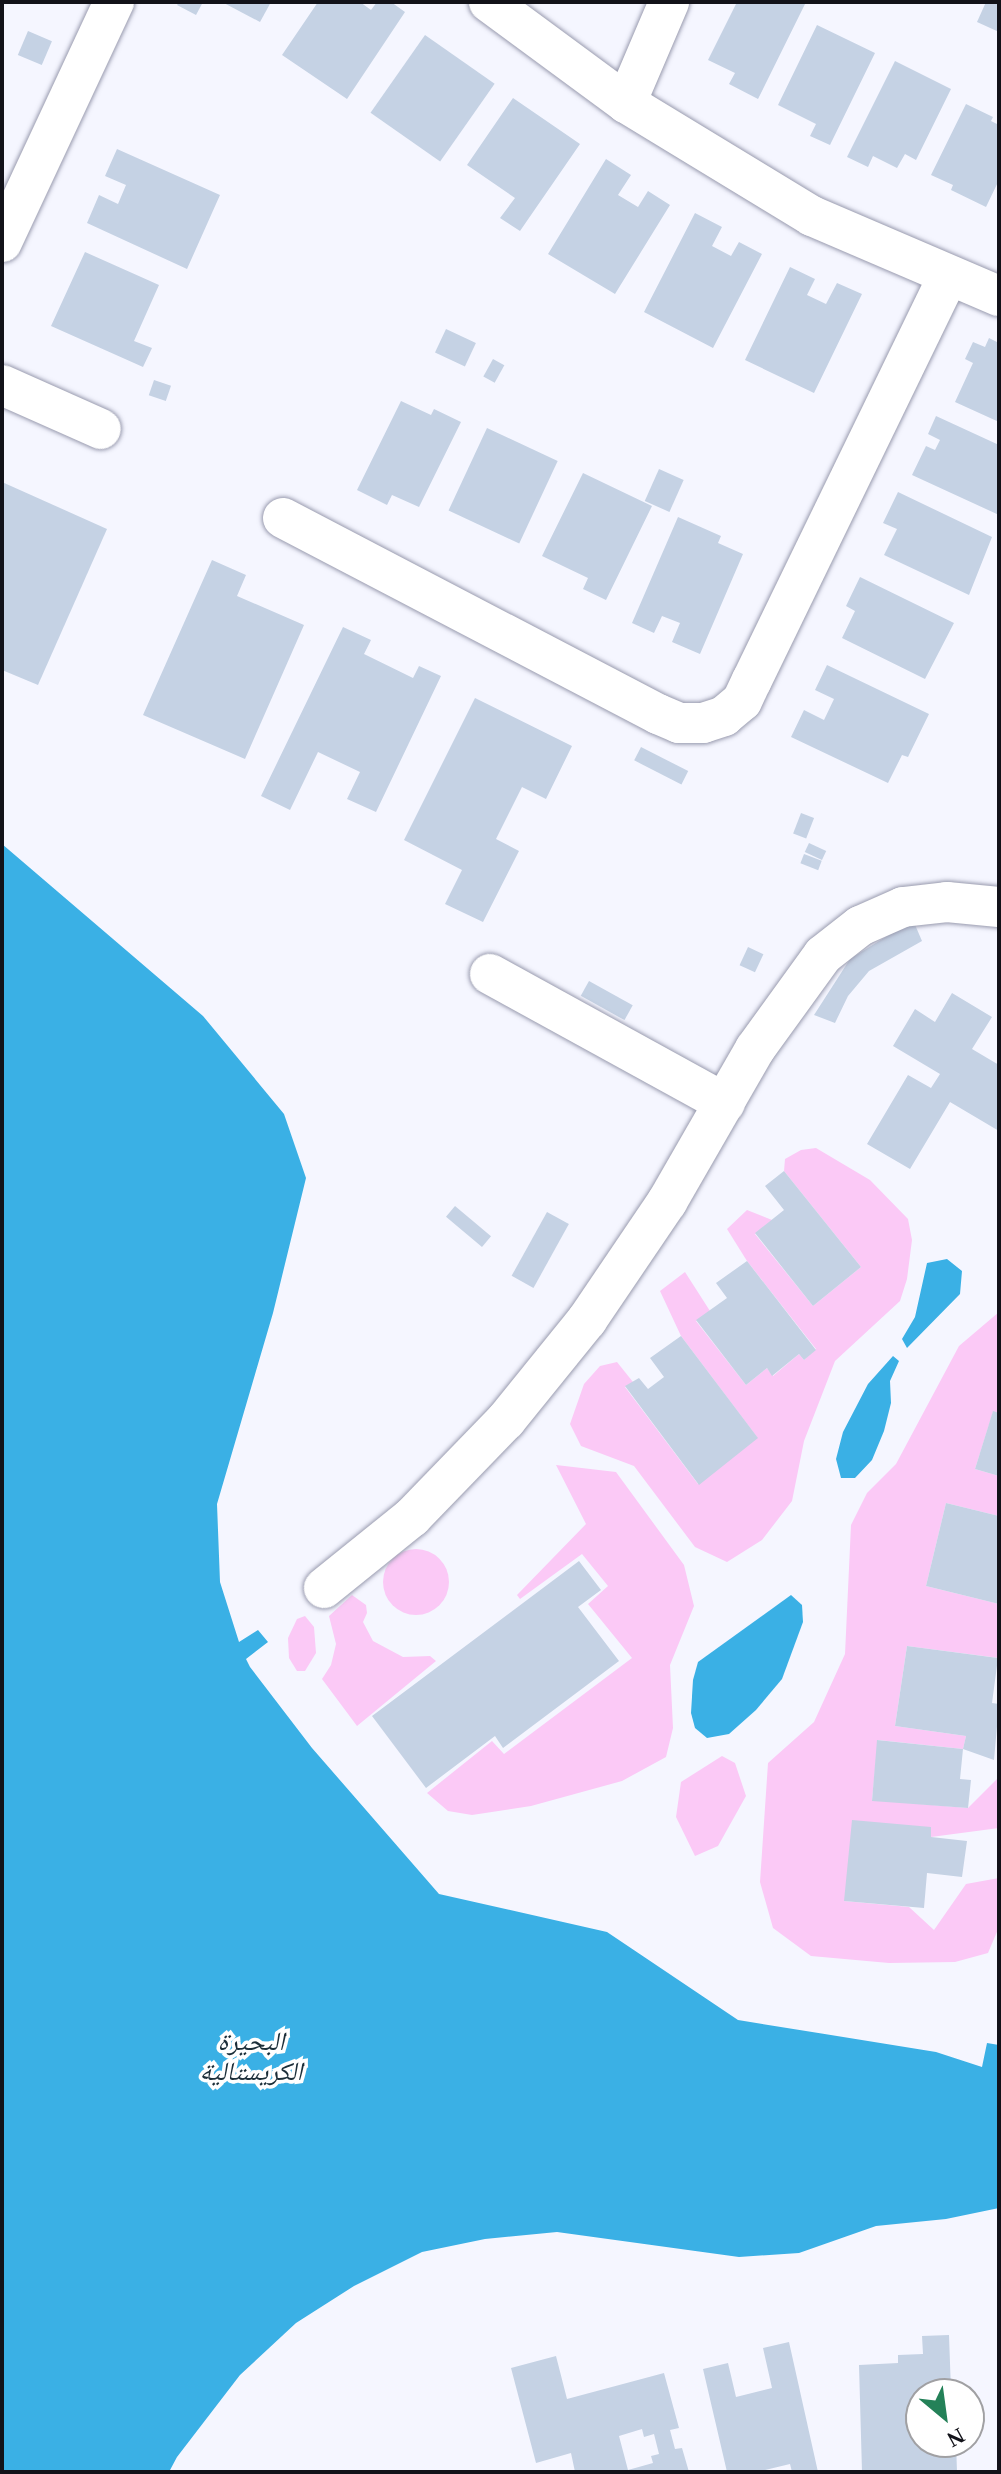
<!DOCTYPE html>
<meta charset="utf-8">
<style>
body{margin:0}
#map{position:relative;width:1001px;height:2474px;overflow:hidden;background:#f5f6ff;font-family:"Times New Roman","Noto Naskh Arabic",serif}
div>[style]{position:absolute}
.green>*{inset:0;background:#fbc9f6}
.round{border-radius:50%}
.water>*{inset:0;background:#3ab0e5}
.building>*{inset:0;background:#c5d2e4;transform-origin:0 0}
.roads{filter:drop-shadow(0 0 2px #999baf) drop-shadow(0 0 2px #999baf)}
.minor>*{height:40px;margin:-20px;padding:0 20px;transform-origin:20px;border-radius:20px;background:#fff}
span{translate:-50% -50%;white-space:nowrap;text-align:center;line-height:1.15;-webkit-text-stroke:7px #fff;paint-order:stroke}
.water-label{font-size:26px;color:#1b2e39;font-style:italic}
.frame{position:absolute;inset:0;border:4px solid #121219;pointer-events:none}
.north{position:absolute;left:905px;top:2378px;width:80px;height:80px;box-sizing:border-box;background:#fff;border:2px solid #a0a0a3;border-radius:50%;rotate:151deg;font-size:22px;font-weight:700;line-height:32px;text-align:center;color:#121219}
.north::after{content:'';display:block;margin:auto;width:28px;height:36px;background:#248158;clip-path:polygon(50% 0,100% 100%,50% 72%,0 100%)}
</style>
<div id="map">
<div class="green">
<div style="clip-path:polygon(816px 1148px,870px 1180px,908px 1219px,912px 1240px,907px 1279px,900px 1301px,835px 1361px,804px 1441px,792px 1501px,762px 1540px,727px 1562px,695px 1547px,634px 1466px,581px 1446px,570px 1424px,584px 1384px,600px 1366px,617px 1362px,633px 1382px,625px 1387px,698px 1484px,757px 1437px,681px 1336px,660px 1291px,685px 1272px,710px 1311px,696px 1321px,746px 1385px,767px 1368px,773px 1376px,799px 1354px,804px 1360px,816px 1349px,747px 1261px,727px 1229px,747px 1210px,772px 1220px,755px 1234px,813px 1306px,861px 1267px,784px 1171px,785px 1159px,801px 1150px)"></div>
<div style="clip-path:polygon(999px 1312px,999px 1413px,993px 1412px,975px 1469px,999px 1476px,999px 1516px,946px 1503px,926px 1586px,999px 1604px,999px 1658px,907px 1646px,895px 1726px,966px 1736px,963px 1749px,878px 1740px,872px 1800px,968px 1808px,999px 1777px,999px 1828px,931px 1837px,844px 1901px,909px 1907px,934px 1930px,966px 1884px,999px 1878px,999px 1927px,988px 1953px,955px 1962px,889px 1963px,811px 1956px,773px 1928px,760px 1882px,768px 1763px,814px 1722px,845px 1654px,851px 1525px,867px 1493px,896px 1464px,959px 1346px)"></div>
<div style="clip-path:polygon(556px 1465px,616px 1472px,684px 1565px,694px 1606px,670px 1665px,673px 1728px,666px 1757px,622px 1781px,531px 1806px,472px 1815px,448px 1811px,427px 1793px,492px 1741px,504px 1754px,632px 1658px,588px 1604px,608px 1586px,582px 1554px,520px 1599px,517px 1595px,586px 1524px)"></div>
<div class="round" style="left:383px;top:1549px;width:66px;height:66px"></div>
<div style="clip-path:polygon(352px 1595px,366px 1605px,367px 1613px,363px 1622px,373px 1641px,403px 1657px,430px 1656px,436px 1661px,357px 1726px,322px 1679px,331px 1665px,336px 1644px,329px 1616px)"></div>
<div style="clip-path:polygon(305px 1616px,314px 1627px,316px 1653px,305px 1671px,297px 1671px,289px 1658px,288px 1638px,297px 1619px)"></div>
<div style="clip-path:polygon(722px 1756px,735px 1763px,746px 1796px,718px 1846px,695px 1856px,676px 1817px,681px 1782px)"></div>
</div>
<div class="water">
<div style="clip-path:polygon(2px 844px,203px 1016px,284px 1114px,306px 1178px,273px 1313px,217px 1504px,220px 1582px,239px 1642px,258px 1630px,268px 1642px,246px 1659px,250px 1667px,312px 1748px,439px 1894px,607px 1932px,738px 2020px,936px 2052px,982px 2067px,987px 2043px,999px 2045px,999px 2208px,946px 2219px,876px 2226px,799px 2253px,739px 2257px,557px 2232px,485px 2239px,422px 2252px,354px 2286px,296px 2323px,240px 2375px,177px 2457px,169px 2472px,2px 2472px)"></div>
<div style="clip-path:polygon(947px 1259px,962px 1271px,960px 1294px,907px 1348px,902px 1339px,915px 1317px,927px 1263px)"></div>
<div style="clip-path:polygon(893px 1356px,899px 1361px,890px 1381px,891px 1403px,884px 1431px,872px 1460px,855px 1478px,841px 1478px,836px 1459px,843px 1432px,868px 1384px)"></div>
<div style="clip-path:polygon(791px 1595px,802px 1605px,803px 1622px,782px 1679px,756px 1710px,729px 1734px,707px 1738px,695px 1728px,691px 1713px,693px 1680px,698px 1662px)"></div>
</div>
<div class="building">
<div style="clip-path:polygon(179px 2px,203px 2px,196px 15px,177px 5px)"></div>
<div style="clip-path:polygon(222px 2px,271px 2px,260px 22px)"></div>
<div style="clip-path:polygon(318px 2px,360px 2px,371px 10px,377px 2px,391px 2px,405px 12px,347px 99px,282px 55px)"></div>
<div style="clip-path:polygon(737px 2px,806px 2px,758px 99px,729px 84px,735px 73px,708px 60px)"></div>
<div style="clip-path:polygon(986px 2px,999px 2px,999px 32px,977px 22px)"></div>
<div style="clip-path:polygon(817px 25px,875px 53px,830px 145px,810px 136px,816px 124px,778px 105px)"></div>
<div style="left:28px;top:31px;width:26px;height:26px;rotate:23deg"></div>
<div style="left:425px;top:35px;width:85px;height:95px;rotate:35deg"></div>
<div style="clip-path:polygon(895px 61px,951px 89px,916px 160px,905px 154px,897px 168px,873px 156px,868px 167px,847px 157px)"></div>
<div style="clip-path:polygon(513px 98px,580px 144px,520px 231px,500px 218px,515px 198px,467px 165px)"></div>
<div style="clip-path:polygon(966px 104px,993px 117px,991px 121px,999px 125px,999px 180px,986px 207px,951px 190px,953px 185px,931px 175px)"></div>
<div style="clip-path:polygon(117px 149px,220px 195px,187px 269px,87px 223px,99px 195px,118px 204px,126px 185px,105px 176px)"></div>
<div style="clip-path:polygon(606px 159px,631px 175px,618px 195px,638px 207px,648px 191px,670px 205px,615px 294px,548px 254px)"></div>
<div style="clip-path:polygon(695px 213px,722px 227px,712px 246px,731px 256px,739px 242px,762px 254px,713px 348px,644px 312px)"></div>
<div style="clip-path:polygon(85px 252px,159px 285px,134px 341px,152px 348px,143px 367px,51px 326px)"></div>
<div style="clip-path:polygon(790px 267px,815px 279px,807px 295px,826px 304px,837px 283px,862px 294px,814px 393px,745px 360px)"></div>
<div style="left:446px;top:329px;width:33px;height:26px;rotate:25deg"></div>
<div style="clip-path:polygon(989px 338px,999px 343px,999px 422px,955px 402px,973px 363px,965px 359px,973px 342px,985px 347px)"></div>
<div style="left:493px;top:359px;width:13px;height:20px;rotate:29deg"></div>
<div style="left:154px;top:380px;width:18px;height:16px;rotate:19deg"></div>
<div style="clip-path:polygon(401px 401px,431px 415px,434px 409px,461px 422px,419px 507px,392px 495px,387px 505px,357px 490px)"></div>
<div style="clip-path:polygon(936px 416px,999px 445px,999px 515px,912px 475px,926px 446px,935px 450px,940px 440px,928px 434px)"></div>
<div style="left:487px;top:428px;width:78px;height:91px;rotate:25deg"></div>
<div style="left:659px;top:469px;width:27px;height:35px;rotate:24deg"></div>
<div style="clip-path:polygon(583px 473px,652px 506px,606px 600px,583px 589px,588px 578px,542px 556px)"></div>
<div style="clip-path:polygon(2px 482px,107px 529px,38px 685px,2px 670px)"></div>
<div style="clip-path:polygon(898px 492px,992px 537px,969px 595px,884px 555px,897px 529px,883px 523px)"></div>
<div style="clip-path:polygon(678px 517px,721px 536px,718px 543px,743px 554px,700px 654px,672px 642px,680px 623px,662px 616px,654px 633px,632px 623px)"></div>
<div style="clip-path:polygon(212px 560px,246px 575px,237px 596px,304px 625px,245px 759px,143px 715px)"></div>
<div style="clip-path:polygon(860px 577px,954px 623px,925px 679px,842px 638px,855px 611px,846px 606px)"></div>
<div style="clip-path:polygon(343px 627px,371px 640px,364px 654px,413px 678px,419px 666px,441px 676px,376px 812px,347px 799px,360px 772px,318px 752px,290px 810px,261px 796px)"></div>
<div style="clip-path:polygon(827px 665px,929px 714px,908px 757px,902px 755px,888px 783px,791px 737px,804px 710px,824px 720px,834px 699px,815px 690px)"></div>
<div style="clip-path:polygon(475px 698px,572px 746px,546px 799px,522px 787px,496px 839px,519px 851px,483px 922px,445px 904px,462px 870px,404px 840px)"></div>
<div style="left:641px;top:747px;width:53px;height:15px;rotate:27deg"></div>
<div style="left:801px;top:813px;width:14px;height:22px;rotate:21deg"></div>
<div style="left:809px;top:843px;width:19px;height:10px;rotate:25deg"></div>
<div style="left:804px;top:854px;width:19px;height:10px;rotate:21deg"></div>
<div style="clip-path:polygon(913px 920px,922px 941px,869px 971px,848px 996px,835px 1023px,814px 1015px,850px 959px)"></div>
<div style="left:748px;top:947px;width:17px;height:20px;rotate:25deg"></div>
<div style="left:589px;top:981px;width:50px;height:17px;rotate:29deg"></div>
<div style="clip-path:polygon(952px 993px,992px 1017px,972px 1049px,999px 1065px,999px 1131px,950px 1102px,910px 1169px,867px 1144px,908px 1075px,931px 1088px,940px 1074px,893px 1046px,915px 1009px,935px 1022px)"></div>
<div style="clip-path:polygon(784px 1171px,861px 1267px,813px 1306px,755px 1233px,784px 1210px,765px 1186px)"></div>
<div style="left:455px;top:1206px;width:47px;height:14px;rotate:40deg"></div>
<div style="left:547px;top:1212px;width:25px;height:73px;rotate:29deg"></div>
<div style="clip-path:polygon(747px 1261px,816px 1350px,804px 1360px,799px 1354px,772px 1376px,767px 1368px,746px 1385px,696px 1320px,727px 1298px,716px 1283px)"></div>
<div style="clip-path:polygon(681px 1336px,758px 1438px,699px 1485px,625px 1386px,639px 1378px,648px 1389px,664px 1377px,650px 1358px)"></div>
<div style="clip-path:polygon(993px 1411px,999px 1413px,999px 1476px,975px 1469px)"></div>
<div style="clip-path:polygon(946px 1503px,999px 1516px,999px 1604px,926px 1586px)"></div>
<div style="clip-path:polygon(579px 1561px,601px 1590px,578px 1607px,619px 1661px,503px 1748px,495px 1736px,426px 1788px,372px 1716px)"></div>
<div style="clip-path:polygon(907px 1646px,998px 1658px,992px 1703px,999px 1704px,994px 1760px,963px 1749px,966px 1736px,895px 1726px)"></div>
<div style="clip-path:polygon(877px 1740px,963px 1749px,960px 1779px,971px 1780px,968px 1808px,872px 1801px)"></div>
<div style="clip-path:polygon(852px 1820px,931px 1827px,931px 1837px,967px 1841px,962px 1877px,927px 1873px,924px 1908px,844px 1901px)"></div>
<div style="clip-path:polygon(949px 2335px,951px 2391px,921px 2394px,921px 2442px,956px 2442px,957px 2472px,862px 2472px,859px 2365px,898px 2363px,898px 2355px,923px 2354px,922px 2336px)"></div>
<div style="clip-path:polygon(789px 2342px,818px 2472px,792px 2472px,790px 2464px,757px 2472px,727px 2472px,703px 2369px,728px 2363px,736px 2397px,772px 2388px,763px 2348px)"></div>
<div style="clip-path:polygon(evenodd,556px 2356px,567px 2399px,664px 2373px,679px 2428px,670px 2430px,675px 2449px,682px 2448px,689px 2472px,575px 2472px,571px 2453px,536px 2463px,511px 2368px,556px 2356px,642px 2429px,644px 2437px,654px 2434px,659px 2454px,651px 2456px,653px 2463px,628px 2470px,619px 2436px,642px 2429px)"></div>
</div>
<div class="roads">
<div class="minor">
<div style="left:489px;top:2px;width:170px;rotate:36.4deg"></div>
<div style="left:626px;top:103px;width:218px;rotate:31.3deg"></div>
<div style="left:812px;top:216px;width:203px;rotate:23.2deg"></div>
<div style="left:626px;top:103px;width:110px;rotate:-66.9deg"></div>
<div style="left:2px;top:242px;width:265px;rotate:-65deg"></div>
<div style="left:2px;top:385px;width:108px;rotate:24deg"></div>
<div style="left:283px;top:518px;width:423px;rotate:27.6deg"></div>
<div style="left:658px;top:714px;width:23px;rotate:23deg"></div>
<div style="left:679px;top:723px;width:24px"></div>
<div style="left:703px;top:723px;width:22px;rotate:-18deg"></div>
<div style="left:724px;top:716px;width:23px;rotate:-40deg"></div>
<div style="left:742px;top:701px;width:23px;rotate:-65deg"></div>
<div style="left:752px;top:680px;width:448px;rotate:-64.1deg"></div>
<div style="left:490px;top:974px;width:268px;rotate:28.8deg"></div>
<div style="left:324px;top:1588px;width:113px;rotate:-38.9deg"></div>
<div style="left:412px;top:1517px;width:135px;rotate:-45.9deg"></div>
<div style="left:506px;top:1420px;width:129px;rotate:-51deg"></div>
<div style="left:587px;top:1320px;width:143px;rotate:-55.9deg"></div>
<div style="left:667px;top:1202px;width:177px;rotate:-60.1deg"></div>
<div style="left:755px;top:1049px;width:116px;rotate:-54.1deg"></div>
<div style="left:823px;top:955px;width:47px;rotate:-38.1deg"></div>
<div style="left:860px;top:926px;width:47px;rotate:-23.8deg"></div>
<div style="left:903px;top:907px;width:44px;rotate:-6.5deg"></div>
<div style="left:947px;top:902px;width:52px;rotate:5.5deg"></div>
</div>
</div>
<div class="water-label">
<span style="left:251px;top:2057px">البحيرة<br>الكريستالية</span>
</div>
<div class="frame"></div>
<div class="north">N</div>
</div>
